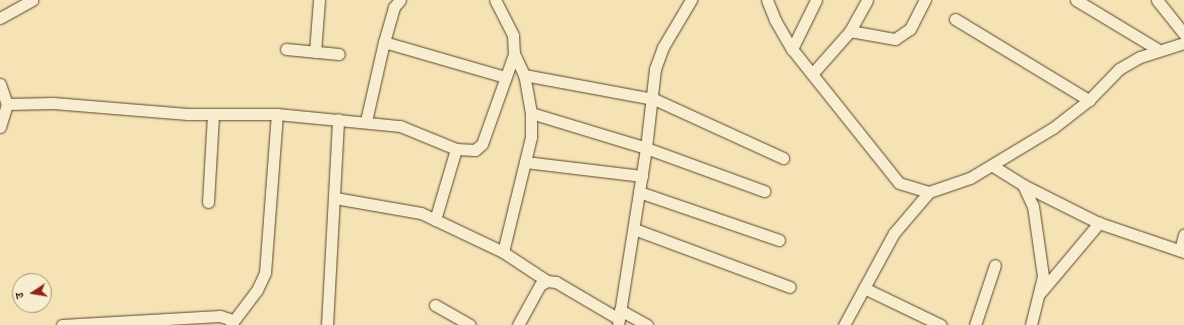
<!DOCTYPE html>
<meta charset="utf-8">
<style>
body{margin:0}
#map{position:relative;width:1184px;height:325px;overflow:hidden;background:#f5e3b5;font-family:Vollkorn,"Noto Serif Devanagari",serif}
div>[style]{position:absolute}
.roads{filter:drop-shadow(0 0 1px #5a442d) drop-shadow(0 0 1px #5a442d)}
.street>*{height:11px;margin:-5.5px;padding:0 5.5px;transform-origin:5.5px;border-radius:5.5px;background:#f8edcf}
span{translate:-50% -50%;white-space:nowrap;text-align:center;line-height:1.15;-webkit-text-stroke:3px #f8edcf;paint-order:stroke}
.north{position:absolute;left:12px;top:273px;width:40px;height:40px;box-sizing:border-box;background:#f8edcf;border:1px solid #a4947c;border-radius:50%;rotate:258deg;font-size:11px;font-weight:700;line-height:16px;text-align:center;color:#270f00}
.north::after{content:'';display:block;margin:auto;width:14px;height:18px;background:#8f2418;clip-path:polygon(50% 0,100% 100%,50% 72%,0 100%)}
</style>
<div id="map">
<div class="roads">
<div class="street">
<div style="left:767px;top:0;width:22px;rotate:68deg"></div>
<div style="left:775px;top:20px;width:34px;rotate:60deg"></div>
<div style="left:792px;top:49px;width:171px;rotate:51.4deg"></div>
<div style="left:899px;top:183px;width:31px;rotate:17deg"></div>
<div style="left:929px;top:192px;width:43px;rotate:-18.9deg"></div>
<div style="left:970px;top:178px;width:97px;rotate:-31.1deg"></div>
<div style="left:1053px;top:128px;width:46px;rotate:-37.9deg"></div>
<div style="left:1089px;top:100px;width:43px;rotate:-45.9deg"></div>
<div style="left:1119px;top:69px;width:24px;rotate:-30deg"></div>
<div style="left:1140px;top:57px;width:46px;rotate:-17.7deg"></div>
<div style="left:1076px;top:0;width:97px;rotate:31.1deg"></div>
<div style="left:1157px;top:0;width:43px;rotate:51.5deg"></div>
<div style="left:0;top:18px;width:37px;rotate:-29deg"></div>
<div style="left:955px;top:19px;width:157px;rotate:31.2deg"></div>
<div style="left:850px;top:31px;width:46px;rotate:10.1deg"></div>
<div style="left:895px;top:39px;width:18px;rotate:-34deg"></div>
<div style="left:910px;top:29px;width:33px;rotate:-63deg"></div>
<div style="left:384px;top:42px;width:126px;rotate:16.1deg"></div>
<div style="left:286px;top:49px;width:53px;rotate:5.4deg"></div>
<div style="left:792px;top:49px;width:55px;rotate:-63.9deg"></div>
<div style="left:315px;top:52px;width:52px;rotate:-85.6deg"></div>
<div style="left:812px;top:74px;width:57px;rotate:-48.5deg"></div>
<div style="left:850px;top:31px;width:35px;rotate:-61deg"></div>
<div style="left:524px;top:75px;width:132px;rotate:10.5deg"></div>
<div style="left:654px;top:99px;width:142px;rotate:24.6deg"></div>
<div style="left:0;top:84px;width:21px;rotate:71deg"></div>
<div style="left:531px;top:113px;width:120px;rotate:16.9deg"></div>
<div style="left:646px;top:148px;width:126px;rotate:20deg"></div>
<div style="left:366px;top:121px;width:81px;rotate:-77.2deg"></div>
<div style="left:384px;top:42px;width:36px;rotate:-74deg"></div>
<div style="left:394px;top:7px;width:9px;rotate:-49deg"></div>
<div style="left:0;top:127px;width:24px;rotate:-73deg"></div>
<div style="left:7px;top:104px;width:46px;rotate:-1.2deg"></div>
<div style="left:53px;top:103px;width:135px;rotate:4.7deg"></div>
<div style="left:188px;top:114px;width:89px"></div>
<div style="left:277px;top:114px;width:124px;rotate:5.6deg"></div>
<div style="left:400px;top:126px;width:61px;rotate:22.3deg"></div>
<div style="left:456px;top:149px;width:19px;rotate:3deg"></div>
<div style="left:475px;top:150px;width:9px;rotate:-41deg"></div>
<div style="left:482px;top:144px;width:96px;rotate:-70.4deg"></div>
<div style="left:514px;top:54px;width:19px;rotate:-93deg"></div>
<div style="left:513px;top:35px;width:39px;rotate:-117deg"></div>
<div style="left:525px;top:162px;width:118px;rotate:6.8deg"></div>
<div style="left:993px;top:166px;width:36px;rotate:32deg"></div>
<div style="left:1023px;top:185px;width:85px;rotate:26.6deg"></div>
<div style="left:1099px;top:223px;width:90px;rotate:18.8deg"></div>
<div style="left:1023px;top:185px;width:23px;rotate:65deg"></div>
<div style="left:1033px;top:206px;width:71px;rotate:81.9deg"></div>
<div style="left:1043px;top:276px;width:50px;rotate:103.8deg"></div>
<div style="left:639px;top:192px;width:148px;rotate:18.9deg"></div>
<div style="left:335px;top:198px;width:87px;rotate:9.9deg"></div>
<div style="left:421px;top:213px;width:91px;rotate:25.4deg"></div>
<div style="left:503px;top:252px;width:53px;rotate:33.4deg"></div>
<div style="left:208px;top:202px;width:88px;rotate:-86.7deg"></div>
<div style="left:435px;top:220px;width:74px;rotate:-73.5deg"></div>
<div style="left:634px;top:229px;width:166px;rotate:20.4deg"></div>
<div style="left:1180px;top:250px;width:16px;rotate:-75deg"></div>
<div style="left:503px;top:252px;width:118px;rotate:-76.3deg"></div>
<div style="left:531px;top:137px;width:24px;rotate:-90deg"></div>
<div style="left:531px;top:113px;width:39px;rotate:-100deg"></div>
<div style="left:524px;top:75px;width:23px;rotate:-115deg"></div>
<div style="left:864px;top:288px;width:85px;rotate:25.7deg"></div>
<div style="left:1040px;top:293px;width:92px;rotate:-49.9deg"></div>
<div style="left:435px;top:305px;width:40px;rotate:29.7deg"></div>
<div style="left:620px;top:310px;width:31px;rotate:29deg"></div>
<div style="left:232px;top:323px;width:41px;rotate:-52.9deg"></div>
<div style="left:257px;top:290px;width:19px;rotate:-65deg"></div>
<div style="left:265px;top:273px;width:159px;rotate:-85.7deg"></div>
<div style="left:62px;top:325px;width:158px;rotate:-3.3deg"></div>
<div style="left:220px;top:316px;width:9px;rotate:18deg"></div>
<div style="left:229px;top:319px;width:7px;rotate:56deg"></div>
<div style="left:327px;top:325px;width:206px;rotate:-86.9deg"></div>
<div style="left:518px;top:325px;width:46px;rotate:-61.2deg"></div>
<div style="left:540px;top:285px;width:8px;rotate:-30deg"></div>
<div style="left:547px;top:281px;width:9px;rotate:6deg"></div>
<div style="left:556px;top:282px;width:73px;rotate:30.4deg"></div>
<div style="left:618px;top:325px;width:179px;rotate:-81deg"></div>
<div style="left:646px;top:148px;width:80px;rotate:-83.5deg"></div>
<div style="left:655px;top:69px;width:23px;rotate:-70deg"></div>
<div style="left:663px;top:47px;width:55px;rotate:-59.2deg"></div>
<div style="left:844px;top:325px;width:105px;rotate:-61.5deg"></div>
<div style="left:894px;top:233px;width:54px;rotate:-49.5deg"></div>
<div style="left:975px;top:325px;width:63px;rotate:-71.6deg"></div>
</div>
</div>
<div class="north">उ</div>
</div>
